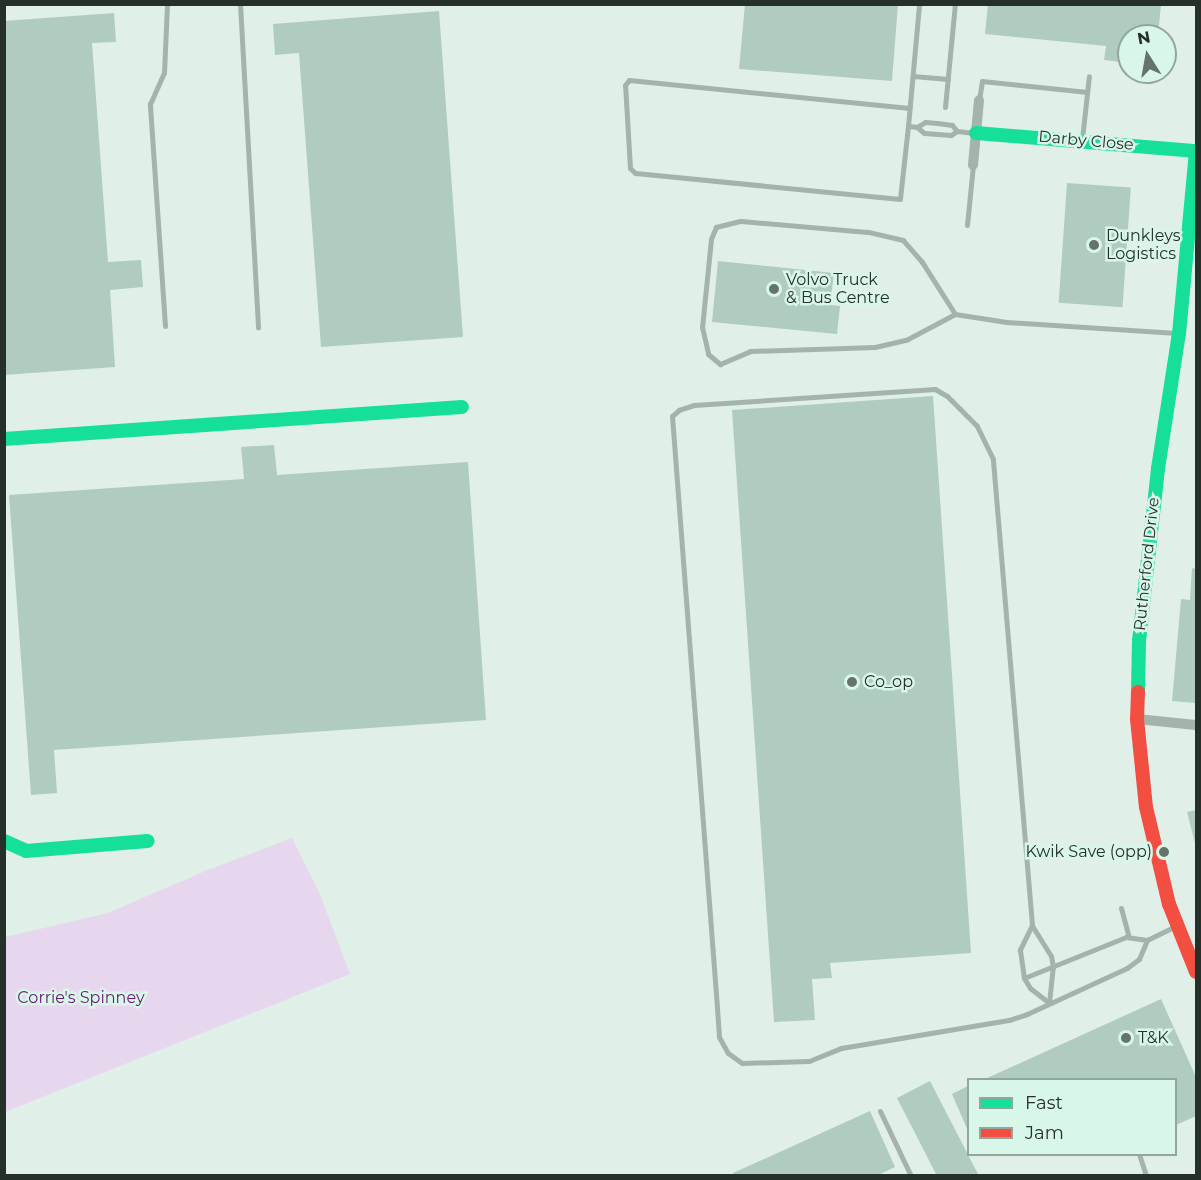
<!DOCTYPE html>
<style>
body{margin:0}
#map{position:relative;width:1201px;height:1180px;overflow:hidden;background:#e0f0e8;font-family:Montserrat,sans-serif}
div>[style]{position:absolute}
.green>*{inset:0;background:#e7d7ee}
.building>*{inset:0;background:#afccbf;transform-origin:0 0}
.lane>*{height:5px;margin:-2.5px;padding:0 2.5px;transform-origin:2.5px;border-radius:2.5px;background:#a4b4ac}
.street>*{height:10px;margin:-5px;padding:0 5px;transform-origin:5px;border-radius:5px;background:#a4b4ac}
.fast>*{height:14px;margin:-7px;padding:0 7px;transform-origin:7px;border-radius:7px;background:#16e098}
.jam>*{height:14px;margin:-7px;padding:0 7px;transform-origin:7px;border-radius:7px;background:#f24e42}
.dots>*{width:16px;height:16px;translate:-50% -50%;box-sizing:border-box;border:3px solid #d9f7e8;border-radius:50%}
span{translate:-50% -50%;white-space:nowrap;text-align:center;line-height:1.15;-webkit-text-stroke:5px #d9f7e8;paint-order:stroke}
.street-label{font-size:16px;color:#25302b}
.poi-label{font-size:16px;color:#25302b}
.left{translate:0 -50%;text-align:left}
.right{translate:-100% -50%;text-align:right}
.park-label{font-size:16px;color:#671a72}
.frame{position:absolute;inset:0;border:6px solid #25302b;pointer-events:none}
.legend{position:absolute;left:967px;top:1078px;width:210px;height:78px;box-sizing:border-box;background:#d9f7e8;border:2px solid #91a79c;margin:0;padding:8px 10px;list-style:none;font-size:18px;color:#25302b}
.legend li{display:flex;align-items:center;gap:12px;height:30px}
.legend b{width:30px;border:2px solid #91a79c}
.north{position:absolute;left:1117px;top:24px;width:60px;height:60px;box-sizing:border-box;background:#d9f7e8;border:2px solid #91a79c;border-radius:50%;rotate:349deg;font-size:16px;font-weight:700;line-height:24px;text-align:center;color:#25302b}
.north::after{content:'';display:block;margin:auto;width:21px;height:27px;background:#66736d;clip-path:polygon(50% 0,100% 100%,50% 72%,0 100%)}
</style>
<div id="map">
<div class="green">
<div style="clip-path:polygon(292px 838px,320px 894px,350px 974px,5px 1112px,5px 937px,108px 913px,205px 871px)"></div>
</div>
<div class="building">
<div style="clip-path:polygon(745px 4px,898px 4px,892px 81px,739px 69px)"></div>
<div style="clip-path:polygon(988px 4px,1161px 4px,1158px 36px,1129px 36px,1129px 63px,1104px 60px,1106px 46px,985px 34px)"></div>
<div style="clip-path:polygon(439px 11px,463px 337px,321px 347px,299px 53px,275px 55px,273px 24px)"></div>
<div style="clip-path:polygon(114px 13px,116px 42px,92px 43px,108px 262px,141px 260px,143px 287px,110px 290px,115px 367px,4px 375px,4px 21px)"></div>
<div style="left:1067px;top:183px;width:64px;height:120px;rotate:4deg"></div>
<div style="clip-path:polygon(718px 261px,834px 273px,830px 305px,840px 306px,837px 334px,712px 322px)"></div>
<div style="clip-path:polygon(933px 396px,971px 953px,830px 963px,832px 978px,812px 979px,815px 1020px,774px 1022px,732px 410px)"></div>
<div style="clip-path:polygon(274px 445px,277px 475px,468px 462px,486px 720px,54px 750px,57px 793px,31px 795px,9px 495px,244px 479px,241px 447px)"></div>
<div style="clip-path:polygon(1192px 568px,1196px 569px,1196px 703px,1172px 701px,1181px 599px,1190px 600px)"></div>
<div style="clip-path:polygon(1196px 810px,1196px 847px,1187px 812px)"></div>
<div style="clip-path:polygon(1161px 999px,1196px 1077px,1196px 1116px,1176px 1125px,1176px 1080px,983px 1080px)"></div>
<div style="clip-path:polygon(930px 1081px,979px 1176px,937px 1176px,897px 1098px)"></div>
<div style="clip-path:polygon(968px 1086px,968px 1131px,952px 1094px)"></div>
<div style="clip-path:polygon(870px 1111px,895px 1167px,876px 1176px,734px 1176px,733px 1173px)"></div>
</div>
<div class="lane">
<div style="left:240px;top:4px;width:324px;rotate:86.8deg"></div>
<div style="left:913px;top:76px;width:35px;rotate:5deg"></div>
<div style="left:979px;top:100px;width:19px;rotate:-81deg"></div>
<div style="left:982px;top:81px;width:106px;rotate:6deg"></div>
<div style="left:945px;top:107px;width:103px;rotate:-84.5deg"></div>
<div style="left:908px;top:126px;width:73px;rotate:96.3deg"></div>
<div style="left:900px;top:199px;width:266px;rotate:-174.4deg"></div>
<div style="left:635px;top:173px;width:7px;rotate:-135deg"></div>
<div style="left:630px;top:168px;width:83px;rotate:-93.4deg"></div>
<div style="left:625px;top:85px;width:6px;rotate:-51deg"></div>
<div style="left:629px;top:80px;width:282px;rotate:5.7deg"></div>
<div style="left:917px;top:127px;width:9px;rotate:-174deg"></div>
<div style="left:908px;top:126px;width:122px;rotate:-84.8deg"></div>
<div style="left:957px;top:131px;width:8px;rotate:-130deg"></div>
<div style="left:952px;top:125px;width:15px;rotate:-172deg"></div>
<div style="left:937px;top:123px;width:12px;rotate:-175deg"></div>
<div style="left:925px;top:122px;width:9px;rotate:148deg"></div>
<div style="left:917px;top:127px;width:9px;rotate:41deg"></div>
<div style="left:924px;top:133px;width:27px;rotate:4deg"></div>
<div style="left:951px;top:135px;width:7px;rotate:-34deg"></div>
<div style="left:957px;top:131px;width:17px;rotate:7deg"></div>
<div style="left:1082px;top:139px;width:63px;rotate:-83.7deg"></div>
<div style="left:967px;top:225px;width:60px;rotate:-84.3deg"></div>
<div style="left:955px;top:314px;width:62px;rotate:-122.4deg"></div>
<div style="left:922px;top:262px;width:29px;rotate:-131deg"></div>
<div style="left:903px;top:240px;width:37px;rotate:-167deg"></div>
<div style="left:867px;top:232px;width:127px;rotate:-175deg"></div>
<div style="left:740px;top:221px;width:25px;rotate:166deg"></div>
<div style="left:716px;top:227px;width:13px;rotate:113deg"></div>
<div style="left:711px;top:239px;width:88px;rotate:95.8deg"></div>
<div style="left:702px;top:327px;width:28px;rotate:77deg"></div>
<div style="left:708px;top:354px;width:16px;rotate:40deg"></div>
<div style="left:720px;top:364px;width:33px;rotate:-23deg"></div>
<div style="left:750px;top:351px;width:125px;rotate:-1.8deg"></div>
<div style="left:875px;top:347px;width:32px;rotate:-13deg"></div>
<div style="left:906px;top:340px;width:55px;rotate:-28deg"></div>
<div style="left:955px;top:314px;width:52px;rotate:8.9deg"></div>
<div style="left:1006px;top:322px;width:171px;rotate:3.7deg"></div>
<div style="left:165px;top:326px;width:223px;rotate:-93.9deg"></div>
<div style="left:150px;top:104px;width:34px;rotate:-66deg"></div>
<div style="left:164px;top:73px;width:69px;rotate:-87.5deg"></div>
<div style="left:1121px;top:908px;width:30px;rotate:75deg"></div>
<div style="left:1032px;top:925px;width:28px;rotate:116deg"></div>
<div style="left:1020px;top:950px;width:28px;rotate:82deg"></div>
<div style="left:1024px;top:978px;width:12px;rotate:59deg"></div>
<div style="left:1030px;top:988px;width:24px;rotate:38deg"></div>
<div style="left:1049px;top:1003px;width:36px;rotate:-84deg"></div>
<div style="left:1053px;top:967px;width:11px;rotate:-100deg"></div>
<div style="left:1051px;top:956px;width:36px;rotate:-122deg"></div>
<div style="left:1032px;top:925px;width:468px;rotate:-94.8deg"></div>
<div style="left:993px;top:459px;width:37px;rotate:-116deg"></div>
<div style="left:977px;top:426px;width:42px;rotate:-135deg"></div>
<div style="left:947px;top:396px;width:14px;rotate:-150deg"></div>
<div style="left:935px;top:389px;width:242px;rotate:176.2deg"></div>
<div style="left:694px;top:405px;width:16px;rotate:162deg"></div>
<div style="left:679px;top:410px;width:9px;rotate:139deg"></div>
<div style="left:672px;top:416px;width:594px;rotate:85.65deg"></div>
<div style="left:717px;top:1008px;width:29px;rotate:86deg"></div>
<div style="left:719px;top:1037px;width:18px;rotate:61deg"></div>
<div style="left:728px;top:1053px;width:17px;rotate:36deg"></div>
<div style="left:742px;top:1063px;width:67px;rotate:-1.7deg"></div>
<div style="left:809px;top:1061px;width:35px;rotate:-22deg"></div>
<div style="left:841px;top:1048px;width:170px;rotate:-9.5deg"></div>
<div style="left:1009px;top:1020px;width:19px;rotate:-18deg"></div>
<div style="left:1027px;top:1014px;width:110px;rotate:-24.7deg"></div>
<div style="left:1127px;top:968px;width:15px;rotate:-37deg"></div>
<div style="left:1139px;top:959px;width:21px;rotate:-67deg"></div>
<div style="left:1024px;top:978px;width:110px;rotate:-21.9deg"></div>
<div style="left:1126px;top:937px;width:21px;rotate:8deg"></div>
<div style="left:1147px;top:940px;width:32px;rotate:-26deg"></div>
<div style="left:880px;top:1111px;width:72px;rotate:64.5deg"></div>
<div style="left:1139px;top:1154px;width:23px;rotate:72deg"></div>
</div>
<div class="street">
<div style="left:973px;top:165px;width:65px;rotate:-84.7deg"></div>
<div style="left:1137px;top:719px;width:59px;rotate:5.8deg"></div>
</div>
<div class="fast">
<div style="left:976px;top:133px;width:221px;rotate:4.7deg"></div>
<div style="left:1196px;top:151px;width:183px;rotate:95.3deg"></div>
<div style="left:1179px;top:333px;width:138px;rotate:98.8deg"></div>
<div style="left:1158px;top:469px;width:172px;rotate:96.3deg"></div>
<div style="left:1139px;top:640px;width:52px;rotate:91.1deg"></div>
<div style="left:4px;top:439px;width:459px;rotate:-4deg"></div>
<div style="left:4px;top:841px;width:24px;rotate:24deg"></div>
<div style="left:26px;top:851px;width:122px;rotate:-4.7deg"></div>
</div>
<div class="jam">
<div style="left:1138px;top:692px;width:27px;rotate:92deg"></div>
<div style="left:1137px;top:719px;width:88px;rotate:84.2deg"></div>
<div style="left:1146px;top:807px;width:100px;rotate:76.7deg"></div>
<div style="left:1169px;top:904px;width:73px;rotate:68.3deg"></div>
</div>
<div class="dots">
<div style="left:1094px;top:245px;background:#66736d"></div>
<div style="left:774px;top:289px;background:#66736d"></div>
<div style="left:852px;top:682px;background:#66736d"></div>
<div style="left:1164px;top:852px;background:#66736d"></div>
<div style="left:1126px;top:1038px;background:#66736d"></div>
</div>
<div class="street-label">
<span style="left:1086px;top:141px;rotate:5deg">Darby Close</span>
<span style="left:1147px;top:564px;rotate:-84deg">Rutherford Drive</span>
</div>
<div class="poi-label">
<span class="left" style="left:1106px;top:245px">Dunkleys<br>Logistics</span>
<span class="left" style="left:786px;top:289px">Volvo Truck<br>&amp; Bus Centre</span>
<span class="left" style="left:864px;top:682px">Co_op</span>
<span class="right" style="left:1152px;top:852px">Kwik Save (opp)</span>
<span class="left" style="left:1138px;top:1038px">T&amp;K</span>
</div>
<div class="park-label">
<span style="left:81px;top:998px">Corrie's Spinney</span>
</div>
<div class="frame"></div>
<ul class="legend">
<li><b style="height:8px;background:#16e098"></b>Fast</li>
<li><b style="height:8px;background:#f24e42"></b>Jam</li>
</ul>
<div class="north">N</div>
</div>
